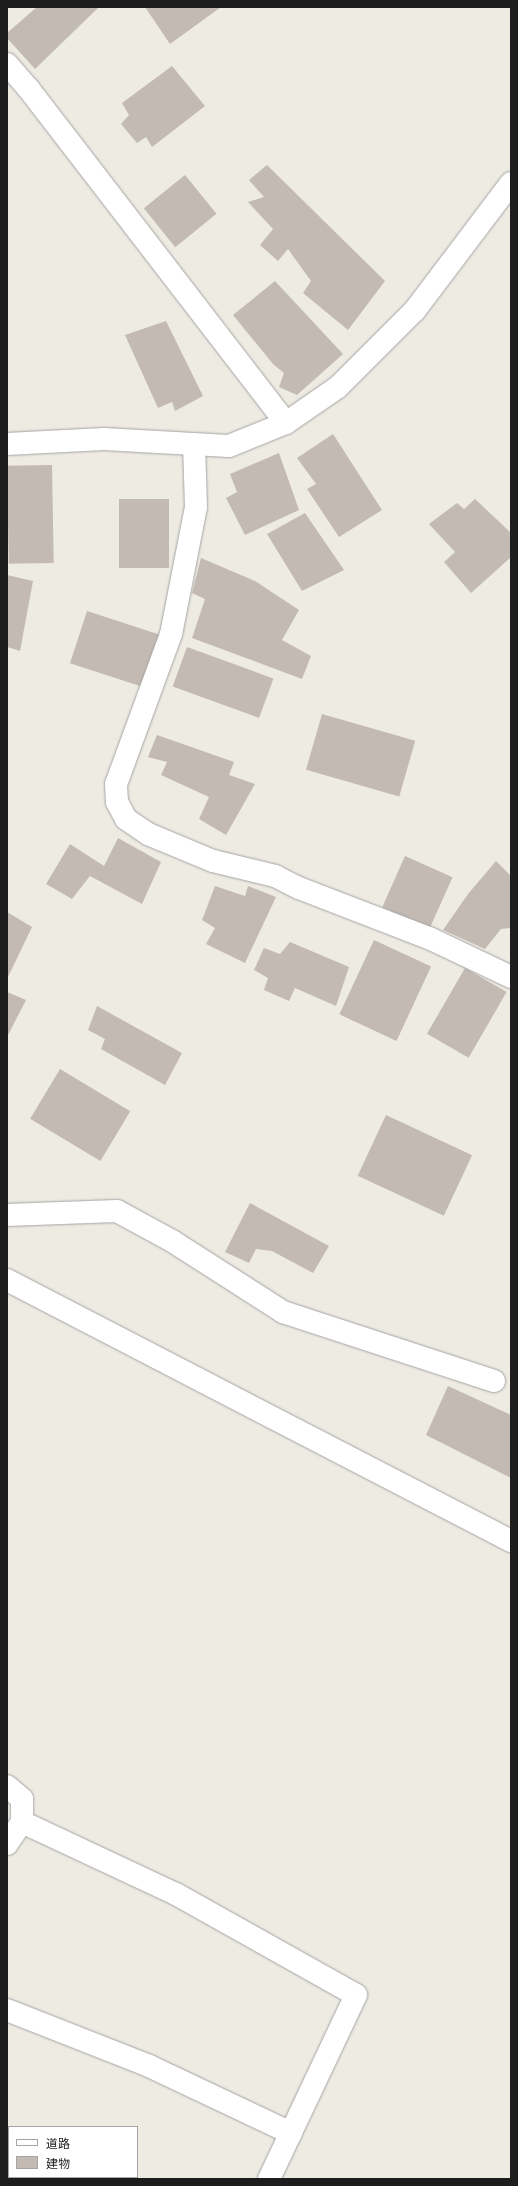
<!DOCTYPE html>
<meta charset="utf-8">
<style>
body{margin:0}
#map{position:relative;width:518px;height:2186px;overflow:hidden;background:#eeebe3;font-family:Ubuntu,"Noto Sans JP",sans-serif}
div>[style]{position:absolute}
.building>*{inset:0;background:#c3bab3;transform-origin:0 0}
.roads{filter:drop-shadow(0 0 1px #a4a4a4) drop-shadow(0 0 1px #a4a4a4)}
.minor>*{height:22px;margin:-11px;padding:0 11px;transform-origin:11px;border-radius:11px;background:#fff}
span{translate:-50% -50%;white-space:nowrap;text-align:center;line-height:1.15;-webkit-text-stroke:4px #fff;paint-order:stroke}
.frame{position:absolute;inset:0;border:8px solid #1d1d1d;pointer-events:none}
.legend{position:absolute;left:8px;top:2126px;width:130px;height:52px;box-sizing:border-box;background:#fff;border:1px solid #a5a5a5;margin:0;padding:5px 7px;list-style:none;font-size:12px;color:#1d1d1d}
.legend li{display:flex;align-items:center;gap:8px;height:20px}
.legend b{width:20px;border:1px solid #a5a5a5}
</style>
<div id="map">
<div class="building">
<div style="clip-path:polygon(37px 7px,99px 7px,35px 69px,7px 38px,7px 33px)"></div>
<div style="clip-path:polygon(145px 7px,221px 7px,170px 44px)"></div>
<div style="clip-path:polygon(172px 66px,205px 106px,152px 147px,146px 137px,137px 143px,121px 124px,129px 115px,122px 103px)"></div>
<div style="clip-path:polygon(267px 165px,385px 281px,348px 330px,303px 293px,311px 281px,288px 249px,278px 261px,260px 245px,273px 229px,248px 202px,264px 197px,249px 180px)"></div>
<div style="left:185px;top:175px;width:50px;height:53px;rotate:51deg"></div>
<div style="clip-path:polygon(275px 281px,343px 354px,297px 395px,279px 387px,284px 373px,273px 364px,233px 315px)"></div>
<div style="clip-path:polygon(166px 321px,203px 396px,175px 411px,172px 402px,158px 408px,125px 335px)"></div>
<div style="clip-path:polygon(333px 434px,382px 510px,339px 537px,307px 489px,316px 484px,297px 458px)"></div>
<div style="clip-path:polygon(279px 453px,299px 510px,245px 535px,226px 498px,237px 492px,230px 474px)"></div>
<div style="left:52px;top:465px;width:98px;height:45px;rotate:89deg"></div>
<div style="left:119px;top:499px;width:50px;height:69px"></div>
<div style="clip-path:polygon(475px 499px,511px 533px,511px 557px,471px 593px,444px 562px,455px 552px,429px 524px,457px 503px,464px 509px)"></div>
<div style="clip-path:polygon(305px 513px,344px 570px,302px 591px,267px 534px)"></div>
<div style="clip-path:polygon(201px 558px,255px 581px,299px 610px,282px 640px,311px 656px,302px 679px,192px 638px,205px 599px,192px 593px)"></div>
<div style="clip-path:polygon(7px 575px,33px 581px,20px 651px,7px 647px)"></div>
<div style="left:87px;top:611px;width:80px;height:55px;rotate:18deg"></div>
<div style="left:187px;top:647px;width:92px;height:42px;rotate:20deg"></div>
<div style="left:322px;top:714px;width:97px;height:58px;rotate:16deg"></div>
<div style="clip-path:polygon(157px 735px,234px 762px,229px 775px,255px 784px,226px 835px,199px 819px,209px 797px,161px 775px,167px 762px,148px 757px)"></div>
<div style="clip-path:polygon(118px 838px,161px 862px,142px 904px,90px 876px,72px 899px,46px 884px,70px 844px,104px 866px)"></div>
<div style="left:405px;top:856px;width:52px;height:56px;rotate:24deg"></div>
<div style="clip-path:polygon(496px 861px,511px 876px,511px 928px,501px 929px,485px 949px,443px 930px,468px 894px)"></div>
<div style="clip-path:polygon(215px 886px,245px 896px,248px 886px,276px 897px,245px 963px,206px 944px,215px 928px,202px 920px)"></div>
<div style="clip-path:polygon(7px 912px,32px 927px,7px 979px)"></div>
<div style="left:374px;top:940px;width:63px;height:82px;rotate:25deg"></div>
<div style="clip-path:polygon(290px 942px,349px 967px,336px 1006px,295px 988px,289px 1001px,264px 990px,268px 978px,254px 970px,264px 948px,280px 954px)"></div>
<div style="left:465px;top:968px;width:48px;height:76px;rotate:30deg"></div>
<div style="clip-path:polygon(7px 992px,26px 1000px,7px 1037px)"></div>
<div style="clip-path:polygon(97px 1006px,182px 1053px,165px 1085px,101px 1049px,105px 1039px,88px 1030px)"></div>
<div style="left:60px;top:1069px;width:82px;height:58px;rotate:31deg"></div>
<div style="left:386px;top:1115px;width:95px;height:67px;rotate:25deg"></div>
<div style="clip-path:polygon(250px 1203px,329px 1246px,313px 1273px,272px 1251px,256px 1249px,249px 1263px,225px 1252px)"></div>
<div style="clip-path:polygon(448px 1386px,511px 1415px,511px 1478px,426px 1435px)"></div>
</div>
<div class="roads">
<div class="minor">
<div style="left:7px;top:64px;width:32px;rotate:49deg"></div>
<div style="left:28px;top:88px;width:423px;rotate:52.4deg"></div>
<div style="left:7px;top:444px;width:97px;rotate:-3deg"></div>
<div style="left:104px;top:439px;width:125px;rotate:3.2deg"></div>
<div style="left:229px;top:446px;width:61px;rotate:-22deg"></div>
<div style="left:286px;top:423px;width:63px;rotate:-34.7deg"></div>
<div style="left:338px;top:387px;width:109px;rotate:-45deg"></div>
<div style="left:415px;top:310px;width:159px;rotate:-52.9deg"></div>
<div style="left:194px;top:444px;width:63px;rotate:88.2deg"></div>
<div style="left:196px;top:507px;width:129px;rotate:101.1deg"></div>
<div style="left:171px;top:634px;width:160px;rotate:110.1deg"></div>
<div style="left:116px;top:784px;width:18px;rotate:87deg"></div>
<div style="left:117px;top:802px;width:19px;rotate:62deg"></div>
<div style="left:126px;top:819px;width:27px;rotate:34deg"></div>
<div style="left:148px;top:834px;width:70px;rotate:22.6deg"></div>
<div style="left:213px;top:861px;width:64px;rotate:13.6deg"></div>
<div style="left:275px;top:876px;width:27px;rotate:27deg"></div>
<div style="left:299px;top:888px;width:142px;rotate:21.1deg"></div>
<div style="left:431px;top:939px;width:89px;rotate:25.4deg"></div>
<div style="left:7px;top:1215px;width:110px;rotate:-2.1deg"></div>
<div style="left:117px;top:1211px;width:63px;rotate:28.6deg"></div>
<div style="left:172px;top:1241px;width:132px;rotate:32.6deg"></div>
<div style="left:283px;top:1312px;width:222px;rotate:18.1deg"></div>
<div style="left:7px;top:1280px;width:568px;rotate:27.38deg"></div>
<div style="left:7px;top:1786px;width:20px;rotate:41deg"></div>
<div style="left:22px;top:1799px;width:23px;rotate:90deg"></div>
<div style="left:7px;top:1844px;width:27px;rotate:-56deg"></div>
<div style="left:22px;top:1822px;width:170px;rotate:25.1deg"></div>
<div style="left:176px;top:1894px;width:206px;rotate:29.3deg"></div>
<div style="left:356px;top:1995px;width:204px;rotate:115.3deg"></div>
<div style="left:7px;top:2010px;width:153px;rotate:21.5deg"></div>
<div style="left:149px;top:2066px;width:157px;rotate:25.3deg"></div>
</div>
</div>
<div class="frame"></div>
<ul class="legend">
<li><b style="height:5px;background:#fff"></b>道路</li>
<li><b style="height:11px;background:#c3bab3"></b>建物</li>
</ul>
</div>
